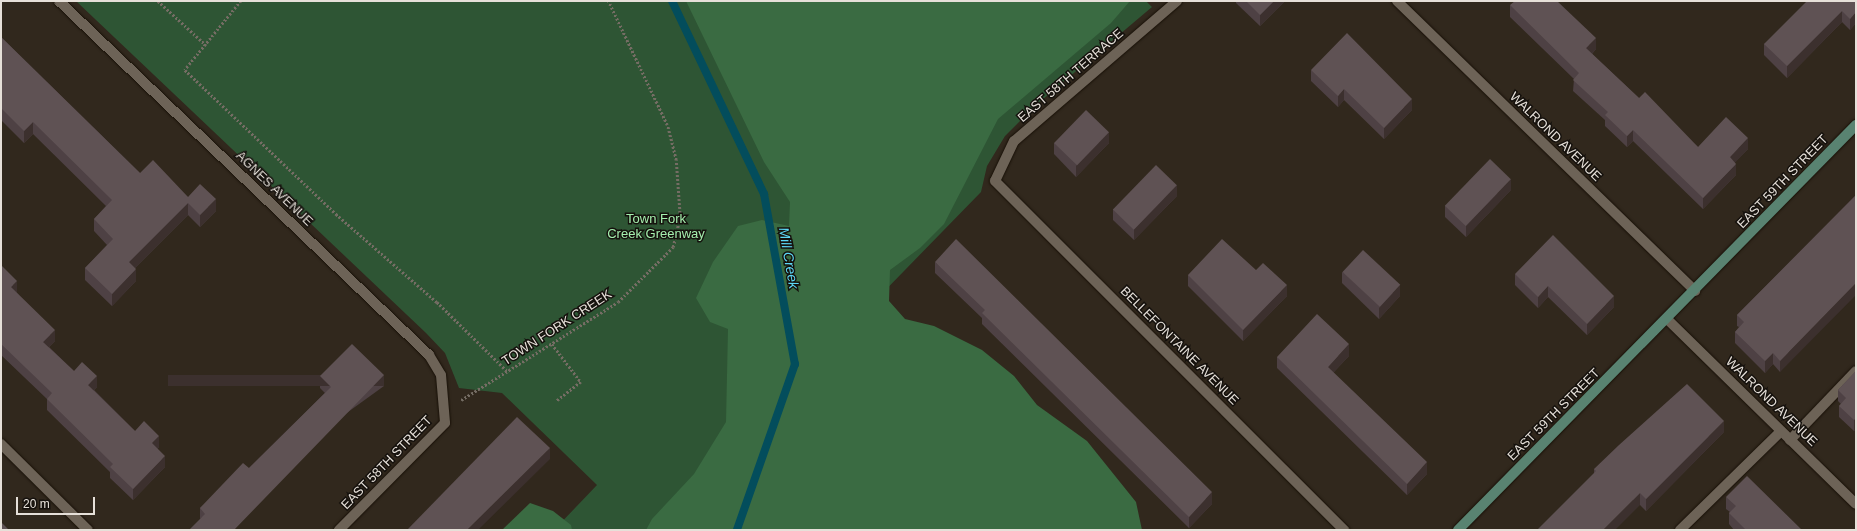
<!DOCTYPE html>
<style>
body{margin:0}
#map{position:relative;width:1857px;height:531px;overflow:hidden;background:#31281d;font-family:Helvetica,sans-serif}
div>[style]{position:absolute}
.green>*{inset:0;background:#2e5534}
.forest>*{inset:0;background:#3a6b42}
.stream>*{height:8px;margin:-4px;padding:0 4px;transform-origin:4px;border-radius:4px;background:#034d5c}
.path>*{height:2.5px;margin-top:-1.25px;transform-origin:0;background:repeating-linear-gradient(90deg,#756d64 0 2px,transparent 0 4px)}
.roads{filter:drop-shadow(0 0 1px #181007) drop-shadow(0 0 1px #181007)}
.lane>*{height:10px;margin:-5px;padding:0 5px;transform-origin:5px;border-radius:5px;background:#6d6357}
.street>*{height:10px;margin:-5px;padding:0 5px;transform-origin:5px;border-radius:5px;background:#6d6357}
.secondary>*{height:10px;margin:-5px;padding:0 5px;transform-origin:5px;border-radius:5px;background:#598371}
.wall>*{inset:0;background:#4e4144}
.shaded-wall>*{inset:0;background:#3c302e;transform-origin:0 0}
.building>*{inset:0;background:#5f5254;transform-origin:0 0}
span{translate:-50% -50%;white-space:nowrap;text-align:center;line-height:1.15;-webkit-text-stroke:3px #15110d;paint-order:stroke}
.street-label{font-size:13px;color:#e6e0d9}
.park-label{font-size:13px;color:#a5efae}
.water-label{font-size:14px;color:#5dd7f5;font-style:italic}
.frame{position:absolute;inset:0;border:2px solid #e6e0d9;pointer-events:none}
.scale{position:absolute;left:16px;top:497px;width:79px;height:18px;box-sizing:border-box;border:2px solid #e6e0d9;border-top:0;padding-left:5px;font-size:12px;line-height:14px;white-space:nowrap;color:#e6e0d9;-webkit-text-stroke:3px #15110d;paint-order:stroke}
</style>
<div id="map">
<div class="green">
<div style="clip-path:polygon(76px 1px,1146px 1px,1152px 7px,1036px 105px,1005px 136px,987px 166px,981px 192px,867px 309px,833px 530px,554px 530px,597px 485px,502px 393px,459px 388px,445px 353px,426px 333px)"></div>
</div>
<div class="forest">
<div style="clip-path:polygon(686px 1px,1130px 1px,1111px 23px,998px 119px,944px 224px,920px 248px,890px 270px,889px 301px,905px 319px,934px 326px,982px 350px,1014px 376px,1037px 405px,1087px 441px,1136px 502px,1142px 530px,646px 530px,652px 519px,694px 474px,726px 422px,728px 329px,710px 322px,696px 298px,713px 262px,738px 226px,762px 220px,789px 226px,790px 202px,764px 162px)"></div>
<div style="clip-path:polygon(530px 503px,553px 511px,571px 525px,572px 530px,502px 530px)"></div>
</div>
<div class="stream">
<div style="left:672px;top:1px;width:214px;rotate:64.5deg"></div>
<div style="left:764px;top:194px;width:173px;rotate:79.7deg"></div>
<div style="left:795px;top:364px;width:176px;rotate:109.3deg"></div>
</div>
<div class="path">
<div style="left:158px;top:1px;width:65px;rotate:42.5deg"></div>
<div style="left:241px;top:1px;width:89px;rotate:129.1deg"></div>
<div style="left:185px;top:70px;width:209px;rotate:43.6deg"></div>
<div style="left:336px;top:214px;width:134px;rotate:41.1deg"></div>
<div style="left:437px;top:302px;width:100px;rotate:44.6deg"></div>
<div style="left:552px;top:344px;width:48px;rotate:52.7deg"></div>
<div style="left:581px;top:382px;width:31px;rotate:142deg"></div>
<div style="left:461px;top:400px;width:185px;rotate:-32deg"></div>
<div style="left:618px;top:302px;width:78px;rotate:-45deg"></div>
<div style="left:673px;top:247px;width:31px;rotate:-77deg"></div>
<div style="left:680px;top:217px;width:57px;rotate:-94deg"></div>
<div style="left:676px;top:160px;width:36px;rotate:-104deg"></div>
<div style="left:667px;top:125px;width:137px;rotate:-115.4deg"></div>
</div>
<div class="roads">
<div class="lane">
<div style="left:1790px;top:440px;width:95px;rotate:-46.3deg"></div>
<div style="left:1680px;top:530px;width:141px;rotate:-44.4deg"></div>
</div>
<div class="street">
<div style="left:59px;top:1px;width:512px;rotate:43.73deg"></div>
<div style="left:429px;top:355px;width:23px;rotate:59deg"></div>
<div style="left:441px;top:375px;width:48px;rotate:85.2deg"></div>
<div style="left:445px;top:423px;width:151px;rotate:134.7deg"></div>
<div style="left:1177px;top:1px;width:215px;rotate:139.3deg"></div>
<div style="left:1014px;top:141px;width:44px;rotate:115.4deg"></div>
<div style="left:995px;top:181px;width:494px;rotate:45deg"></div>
<div style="left:1397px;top:1px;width:416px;rotate:44.2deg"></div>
<div style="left:1667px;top:319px;width:264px;rotate:44.4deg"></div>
<div style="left:1px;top:444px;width:122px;rotate:44.7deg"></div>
</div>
<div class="secondary">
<div style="left:1458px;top:530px;width:568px;rotate:-45.5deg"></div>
</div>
</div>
<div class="wall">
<div style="clip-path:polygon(1236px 1px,1285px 1px,1260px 26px,1236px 3px)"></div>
<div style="clip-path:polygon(1856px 1px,1856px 23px,1850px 30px,1842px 22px,1787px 78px,1764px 55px,1764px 44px)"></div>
<div style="clip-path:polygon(1510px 5px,1596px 49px,1592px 54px,1639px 98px,1698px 147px,1748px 149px,1735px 162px,1736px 175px,1703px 209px,1633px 141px,1627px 147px,1605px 126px,1605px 120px,1573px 91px,1574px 79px,1510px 17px)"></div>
<div style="clip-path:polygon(1px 37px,140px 173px,216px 211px,200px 227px,188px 215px,135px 268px,136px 281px,112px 306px,85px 280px,85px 268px,107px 245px,94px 231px,94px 219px,106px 206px,33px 134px,24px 143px,1px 120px)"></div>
<div style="clip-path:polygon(1311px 70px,1412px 110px,1384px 139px,1344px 100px,1338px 107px,1311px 81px)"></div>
<div style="clip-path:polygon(1054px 143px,1109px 143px,1076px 177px,1054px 154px)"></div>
<div style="clip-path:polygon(1511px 190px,1466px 237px,1445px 217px,1445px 206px)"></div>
<div style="clip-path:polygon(1856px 195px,1780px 372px,1773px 364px,1765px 373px,1735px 343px,1735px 332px,1739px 327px,1737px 326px,1737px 315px)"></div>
<div style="clip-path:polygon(1177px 196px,1134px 240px,1113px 220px,1113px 209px)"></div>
<div style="clip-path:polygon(935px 262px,1212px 504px,1189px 528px,982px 324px,982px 318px,935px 273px)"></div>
<div style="clip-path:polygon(1px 265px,17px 292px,16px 292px,55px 341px,49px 347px,74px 371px,97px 387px,94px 390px,135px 431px,159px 447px,157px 449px,165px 467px,133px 500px,110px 478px,110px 472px,47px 410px,47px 399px,1px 355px)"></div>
<div style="clip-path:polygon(1256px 270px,1287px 296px,1243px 341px,1188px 286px,1188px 275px)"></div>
<div style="clip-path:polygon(1342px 272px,1400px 296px,1379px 319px,1342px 283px)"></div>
<div style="clip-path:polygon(1515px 274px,1614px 307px,1587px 335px,1548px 297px,1538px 308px,1515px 285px)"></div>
<div style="clip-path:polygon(1349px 356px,1333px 373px,1427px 474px,1407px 495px,1277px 368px,1277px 357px)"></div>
<div style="clip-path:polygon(1856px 371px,1856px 429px,1854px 431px,1839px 417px,1839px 406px,1841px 404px,1838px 401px,1838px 390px)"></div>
<div style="clip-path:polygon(320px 376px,384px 386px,200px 519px,200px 508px,249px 468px,325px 393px,320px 388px)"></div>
<div style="clip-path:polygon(1724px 432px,1646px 511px,1640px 505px,1594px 473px,1594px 469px)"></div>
<div style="clip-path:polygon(1726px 497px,1802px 530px,1734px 530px,1729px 524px,1729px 513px,1730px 512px,1726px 509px)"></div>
</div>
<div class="shaded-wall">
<div style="clip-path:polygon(1274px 1px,1285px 1px,1260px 26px,1260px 15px)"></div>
<div style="clip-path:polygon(1842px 11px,1842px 22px,1787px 78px,1787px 66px)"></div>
<div style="clip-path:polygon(1856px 12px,1856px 23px,1850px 30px,1850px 19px)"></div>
<div style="clip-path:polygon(1596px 38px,1596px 49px,1586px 60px,1586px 48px)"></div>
<div style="clip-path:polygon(1344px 89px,1344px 100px,1338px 107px,1338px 96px)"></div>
<div style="clip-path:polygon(1412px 99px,1412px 110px,1384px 139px,1384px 128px)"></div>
<div style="clip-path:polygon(33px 122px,33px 134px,24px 143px,24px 131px)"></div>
<div style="clip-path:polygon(1633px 130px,1633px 141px,1627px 147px,1627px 136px)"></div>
<div style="clip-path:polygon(1109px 132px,1109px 143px,1076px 177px,1076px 166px)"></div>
<div style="clip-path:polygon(1748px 138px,1748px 149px,1730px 168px,1730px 157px)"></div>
<div style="clip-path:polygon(1736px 164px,1736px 175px,1703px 209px,1703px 198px)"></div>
<div style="clip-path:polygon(1511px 179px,1511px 190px,1466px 237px,1466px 226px)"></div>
<div style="clip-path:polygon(1177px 185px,1177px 196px,1134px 240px,1134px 229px)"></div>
<div style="clip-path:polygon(216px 199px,216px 211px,200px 227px,200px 215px)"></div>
<div style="clip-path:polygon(188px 203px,188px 215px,129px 274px,129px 262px)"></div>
<div style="clip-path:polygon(136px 269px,136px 281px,112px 306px,112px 294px)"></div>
<div style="clip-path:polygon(17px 281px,17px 292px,11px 298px,11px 287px)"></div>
<div style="clip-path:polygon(1856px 283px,1856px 295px,1780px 372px,1780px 361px)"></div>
<div style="clip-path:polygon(1287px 285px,1287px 296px,1243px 341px,1243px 330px)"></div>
<div style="clip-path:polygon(1400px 285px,1400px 296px,1379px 319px,1379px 308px)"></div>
<div style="clip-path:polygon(1548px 286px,1548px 297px,1538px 308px,1538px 297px)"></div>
<div style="clip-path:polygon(1614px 296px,1614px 307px,1587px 335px,1587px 324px)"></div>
<div style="clip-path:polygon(55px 330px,55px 341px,43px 353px,43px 342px)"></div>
<div style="clip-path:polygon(1349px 344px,1349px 356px,1328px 378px,1328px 367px)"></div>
<div style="clip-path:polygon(1773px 353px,1773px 364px,1765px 373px,1765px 361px)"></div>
<div style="left:384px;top:375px;width:11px;height:216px;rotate:90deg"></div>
<div style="clip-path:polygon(97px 376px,97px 387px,88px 396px,88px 385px)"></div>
<div style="clip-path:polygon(1856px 418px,1856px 429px,1854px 431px,1854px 420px)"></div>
<div style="clip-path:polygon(1724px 421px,1724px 432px,1646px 511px,1646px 499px)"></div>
<div style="clip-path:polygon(159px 436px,159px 447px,152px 454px,152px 443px)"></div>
<div style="clip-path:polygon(550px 448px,550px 459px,478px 530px,467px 530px)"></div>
<div style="clip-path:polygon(165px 456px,165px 467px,133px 500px,133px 489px)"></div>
<div style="clip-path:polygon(1427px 462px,1427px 474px,1407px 495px,1407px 484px)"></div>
<div style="clip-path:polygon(1212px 492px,1212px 504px,1189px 528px,1189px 517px)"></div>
<div style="clip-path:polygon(1640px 493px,1640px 505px,1615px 530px,1603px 530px)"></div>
</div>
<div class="building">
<div style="clip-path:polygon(1246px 1px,1274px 1px,1260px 15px)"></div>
<div style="clip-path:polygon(1515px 1px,1557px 1px,1596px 38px,1586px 48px,1639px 98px,1645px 92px,1698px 147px,1726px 117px,1748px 138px,1730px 157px,1736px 164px,1703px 198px,1633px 130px,1627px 136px,1605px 115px,1608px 112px,1573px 80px,1579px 73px,1510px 5px)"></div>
<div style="clip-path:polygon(1807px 1px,1856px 1px,1856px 12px,1850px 19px,1842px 11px,1787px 66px,1764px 44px)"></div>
<div style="clip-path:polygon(1347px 33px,1412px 99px,1384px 128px,1344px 89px,1338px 96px,1311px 70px)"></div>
<div style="clip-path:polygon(1px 37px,140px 173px,153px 160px,188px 197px,200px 184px,216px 199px,200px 215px,188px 203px,129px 262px,136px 269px,112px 294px,85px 268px,113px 239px,94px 219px,112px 200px,33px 122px,24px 131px,1px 108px)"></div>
<div style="left:1086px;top:110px;width:32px;height:46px;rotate:44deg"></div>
<div style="left:1490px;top:159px;width:29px;height:65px;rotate:44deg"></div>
<div style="left:1156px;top:165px;width:29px;height:62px;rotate:44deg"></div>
<div style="clip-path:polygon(1856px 195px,1856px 283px,1780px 361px,1773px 353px,1765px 361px,1735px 332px,1744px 322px,1737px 315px)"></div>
<div style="clip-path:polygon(1553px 235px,1614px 296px,1587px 324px,1548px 286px,1538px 297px,1515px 274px)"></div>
<div style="clip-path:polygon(956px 239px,1212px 492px,1189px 517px,982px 313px,985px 310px,935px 262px)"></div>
<div style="clip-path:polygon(1222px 239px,1256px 270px,1263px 263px,1287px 285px,1243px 330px,1188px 275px)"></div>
<div style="left:1363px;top:250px;width:51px;height:30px;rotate:43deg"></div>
<div style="clip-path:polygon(1px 265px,17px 281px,11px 287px,55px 330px,43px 342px,74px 371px,82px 362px,97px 376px,88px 385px,135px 431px,144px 421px,159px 436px,152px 443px,165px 456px,133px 489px,110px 467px,113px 464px,47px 399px,52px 393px,1px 344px)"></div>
<div style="clip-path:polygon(1317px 314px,1349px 344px,1328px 367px,1427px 462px,1407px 484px,1277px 357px)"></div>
<div style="clip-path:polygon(352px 344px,384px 375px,234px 530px,189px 530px,205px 514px,200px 508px,243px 463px,249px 468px,331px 387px,320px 376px)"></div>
<div style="clip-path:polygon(1856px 371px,1856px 418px,1854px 420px,1839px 406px,1846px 398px,1838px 390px)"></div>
<div style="clip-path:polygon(1687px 384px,1724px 421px,1646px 499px,1640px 493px,1603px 530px,1537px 530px,1596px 471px,1594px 469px,1619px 445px)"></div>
<div style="clip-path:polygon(517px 417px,550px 448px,467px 530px,407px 530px)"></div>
<div style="clip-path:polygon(1747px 476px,1802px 530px,1746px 530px,1729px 513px,1736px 506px,1726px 497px)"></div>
<div style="clip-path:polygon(1px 522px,9px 530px,1px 530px)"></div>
</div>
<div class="street-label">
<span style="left:1071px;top:76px;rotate:-41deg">EAST 58TH TERRACE</span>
<span style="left:1555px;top:137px;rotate:44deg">WALROND AVENUE</span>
<span style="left:1783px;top:182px;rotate:-46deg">EAST 59TH STREET</span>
<span style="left:274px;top:189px;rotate:44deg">AGNES AVENUE</span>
<span style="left:557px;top:328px;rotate:-33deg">TOWN FORK CREEK</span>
<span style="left:1179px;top:346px;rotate:45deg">BELLEFONTAINE AVENUE</span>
<span style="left:1771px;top:402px;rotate:44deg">WALROND AVENUE</span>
<span style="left:1554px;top:415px;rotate:-45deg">EAST 59TH STREET</span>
<span style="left:387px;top:463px;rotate:-46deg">EAST 58TH STREET</span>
</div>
<div class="park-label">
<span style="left:656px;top:227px">Town Fork<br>Creek Greenway</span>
</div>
<div class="water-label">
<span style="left:789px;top:258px;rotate:80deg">Mill Creek</span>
</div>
<div class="frame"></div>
<div class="scale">20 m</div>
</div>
